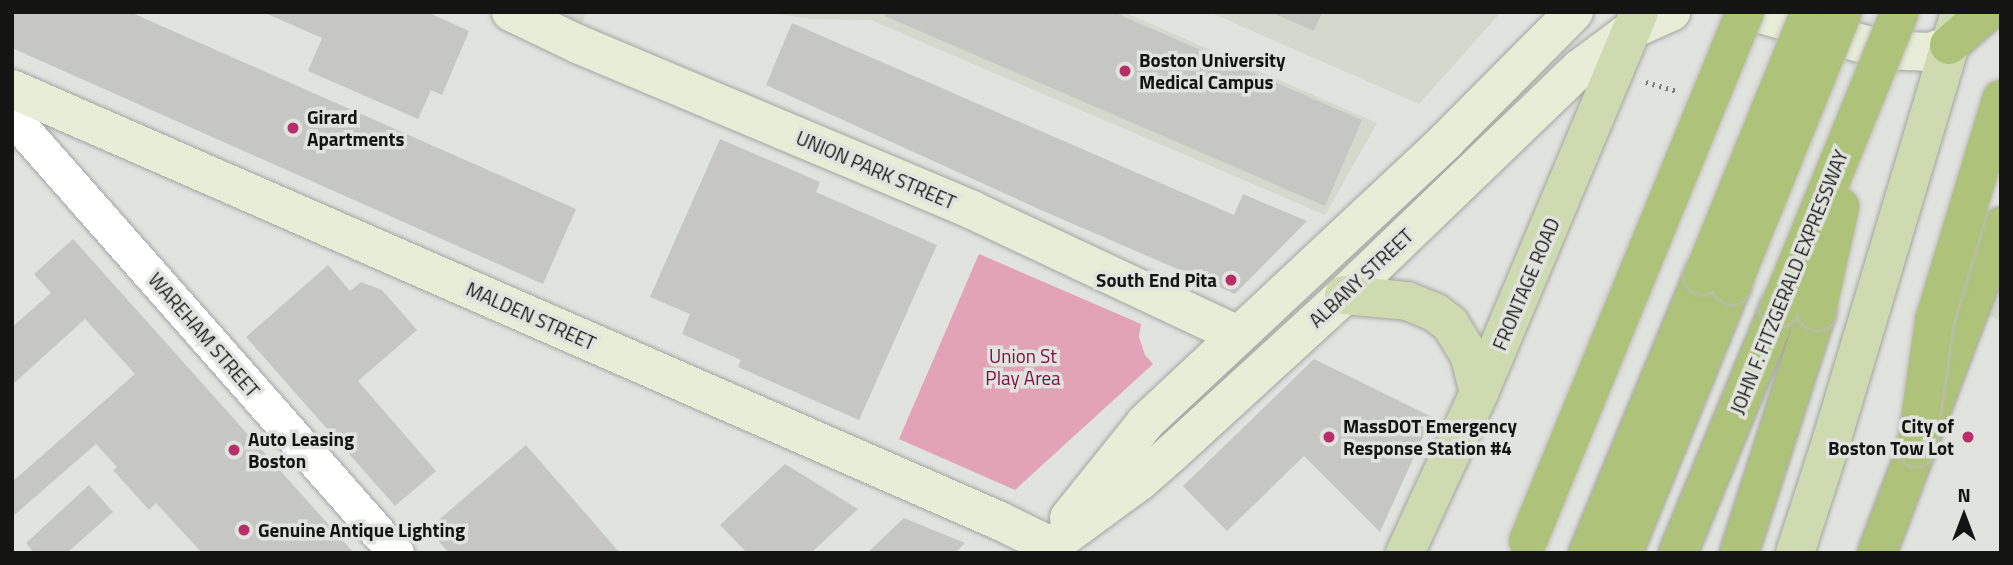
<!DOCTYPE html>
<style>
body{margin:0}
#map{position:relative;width:2013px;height:565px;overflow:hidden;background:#e1e3df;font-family:"Titillium Web",sans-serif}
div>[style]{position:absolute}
.built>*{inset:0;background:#d4d8cd}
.green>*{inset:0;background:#e1a3b5}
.building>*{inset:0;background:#c6c7c3}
.path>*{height:4.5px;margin-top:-2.25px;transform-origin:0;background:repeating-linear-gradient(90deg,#787a77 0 2px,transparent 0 7px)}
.roads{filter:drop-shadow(0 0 2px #a4a5a1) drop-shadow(0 0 2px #a4a5a1)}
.minor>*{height:35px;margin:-17.5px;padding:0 17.5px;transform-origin:17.5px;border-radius:17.5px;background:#fff}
.secondary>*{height:38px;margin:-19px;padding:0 19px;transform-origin:19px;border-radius:19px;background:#e7edd7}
.primary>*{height:38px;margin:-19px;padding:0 19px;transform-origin:19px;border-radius:19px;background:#cedaaf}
.motorway>*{height:38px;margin:-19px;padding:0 19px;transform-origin:19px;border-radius:19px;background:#aec279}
.bridges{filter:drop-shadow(0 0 2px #bdbdbd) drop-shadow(0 0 2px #bdbdbd)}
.motorway-bridge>*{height:38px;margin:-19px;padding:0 19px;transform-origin:19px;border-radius:19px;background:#aec279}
.dots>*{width:19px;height:19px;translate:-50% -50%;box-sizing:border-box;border:4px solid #e1e3df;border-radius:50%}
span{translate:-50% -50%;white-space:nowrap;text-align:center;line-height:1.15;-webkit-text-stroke:7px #e1e3df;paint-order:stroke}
.poi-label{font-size:19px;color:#141513;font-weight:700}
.left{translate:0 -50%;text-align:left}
.right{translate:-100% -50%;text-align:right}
.street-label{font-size:19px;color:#141513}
.park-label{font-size:19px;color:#7f0d43}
.frame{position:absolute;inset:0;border:14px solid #141513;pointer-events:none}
.north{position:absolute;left:1929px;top:481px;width:70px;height:70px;-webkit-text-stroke:5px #e1e3df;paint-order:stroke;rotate:0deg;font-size:19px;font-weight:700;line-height:28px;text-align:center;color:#141513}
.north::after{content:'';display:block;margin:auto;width:24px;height:32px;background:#141513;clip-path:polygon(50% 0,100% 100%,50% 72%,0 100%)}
</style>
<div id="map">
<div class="built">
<div style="clip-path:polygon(545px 12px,587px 12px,580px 28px)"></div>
<div style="clip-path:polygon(763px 12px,1124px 12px,1377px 123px,1325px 215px,871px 20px,812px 19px)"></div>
<div style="clip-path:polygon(1209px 12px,1501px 12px,1419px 104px)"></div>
<div style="clip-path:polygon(2001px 267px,2001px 321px,1983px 313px)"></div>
</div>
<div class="green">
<div style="clip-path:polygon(979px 254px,1141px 324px,1139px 337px,1145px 355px,1153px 364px,1015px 490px,899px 439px)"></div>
</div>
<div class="building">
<div style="clip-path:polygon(12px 12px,130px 12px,576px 209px,543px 284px,12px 48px)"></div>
<div style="clip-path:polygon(263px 12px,427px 12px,469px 31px,442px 95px,431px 90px,418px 119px,308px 71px,322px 38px)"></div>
<div style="clip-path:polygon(886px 12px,1113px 12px,1362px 120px,1325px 206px,885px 16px)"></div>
<div style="clip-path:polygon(1270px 12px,1322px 12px,1314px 31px)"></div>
<div style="clip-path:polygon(792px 23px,1234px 215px,1243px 194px,1307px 221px,1235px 294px,1041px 210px,766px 85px)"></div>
<div style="clip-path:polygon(720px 139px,820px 182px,816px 192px,937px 245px,859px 420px,738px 367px,741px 360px,682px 334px,690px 314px,650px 297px)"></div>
<div style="clip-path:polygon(73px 239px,168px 345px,354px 553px,202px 553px,156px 503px,149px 510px,113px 470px,117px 467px,96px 444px,12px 517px,12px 482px,135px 374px,85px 319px,12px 385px,12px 327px,51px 293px,34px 274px)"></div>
<div style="clip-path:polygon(328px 265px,350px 291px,361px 282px,382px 290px,417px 330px,358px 381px,436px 471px,395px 506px,246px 337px)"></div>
<div style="clip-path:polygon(1314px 359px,1432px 417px,1380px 532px,1304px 456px,1227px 531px,1183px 486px)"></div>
<div style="clip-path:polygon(526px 445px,620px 553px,449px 553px,428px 529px)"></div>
<div style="clip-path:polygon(785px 464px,858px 509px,811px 553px,747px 553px,720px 525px)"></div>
<div style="clip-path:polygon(89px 485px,113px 512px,67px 553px,34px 553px,26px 543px)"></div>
<div style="clip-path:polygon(904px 518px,965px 543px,955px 553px,867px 553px)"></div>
</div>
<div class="path">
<div style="left:1646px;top:82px;width:33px;rotate:16deg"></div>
</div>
<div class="roads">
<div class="minor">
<div style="left:12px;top:117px;width:581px;rotate:48.63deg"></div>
</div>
<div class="secondary">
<div style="left:511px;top:12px;width:76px;rotate:25.6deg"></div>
<div style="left:580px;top:45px;width:425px;rotate:22.8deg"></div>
<div style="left:972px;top:210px;width:294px;rotate:25.2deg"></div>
<div style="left:1754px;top:12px;width:134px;rotate:16.4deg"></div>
<div style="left:1883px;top:50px;width:47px;rotate:2.4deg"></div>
<div style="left:1930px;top:52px;width:20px;rotate:-20deg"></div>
<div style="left:12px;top:89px;width:1078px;rotate:23.62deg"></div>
<div style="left:1000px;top:521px;width:55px;rotate:26.1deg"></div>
<div style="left:1069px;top:518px;width:123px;rotate:-51.3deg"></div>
<div style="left:1146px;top:422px;width:410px;rotate:-43.1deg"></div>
<div style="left:1445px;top:142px;width:183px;rotate:-45.2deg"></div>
<div style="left:1042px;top:553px;width:122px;rotate:-36.3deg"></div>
<div style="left:1140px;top:481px;width:44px;rotate:-41.3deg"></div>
<div style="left:1173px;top:452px;width:225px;rotate:-42.5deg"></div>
<div style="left:1339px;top:300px;width:333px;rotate:-43.9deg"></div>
<div style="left:1579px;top:69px;width:67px;rotate:-36.5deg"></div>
<div style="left:1633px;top:29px;width:42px;rotate:-24.1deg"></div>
</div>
<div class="primary">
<div style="left:1344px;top:295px;width:63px;rotate:5.4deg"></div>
<div style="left:1407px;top:301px;width:31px;rotate:22deg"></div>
<div style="left:1436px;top:313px;width:18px;rotate:38deg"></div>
<div style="left:1450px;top:324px;width:36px;rotate:58deg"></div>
<div style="left:1469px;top:354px;width:40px;rotate:75.6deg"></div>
<div style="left:1405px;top:553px;width:176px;rotate:-65.2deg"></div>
<div style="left:1479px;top:393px;width:413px;rotate:-67.2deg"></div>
<div style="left:1795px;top:553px;width:117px;rotate:-72deg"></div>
<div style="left:1831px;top:442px;width:447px;rotate:-73.3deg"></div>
</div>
<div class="motorway">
<div style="left:1949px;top:45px;width:50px;rotate:-41deg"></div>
<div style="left:1588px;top:553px;width:301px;rotate:-67.5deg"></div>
<div style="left:1623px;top:553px;width:289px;rotate:-67.9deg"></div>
<div style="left:1678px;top:553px;width:265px;rotate:-67.6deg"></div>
<div style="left:1739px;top:553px;width:254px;rotate:-72.1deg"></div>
<div style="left:1877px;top:553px;width:349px;rotate:-69.2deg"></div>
</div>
</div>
<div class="bridges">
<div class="motorway-bridge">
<div style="left:1703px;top:275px;width:284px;rotate:-67.9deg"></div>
<div style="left:1732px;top:285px;width:295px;rotate:-67.9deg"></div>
<div style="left:1779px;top:308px;width:320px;rotate:-67.8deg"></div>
<div style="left:1817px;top:311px;width:107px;rotate:-77.5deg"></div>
<div style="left:1916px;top:447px;width:128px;rotate:-81.9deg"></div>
<div style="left:1934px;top:320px;width:231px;rotate:-73.1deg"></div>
<div style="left:1528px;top:541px;width:572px;rotate:-67.7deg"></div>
</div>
</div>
<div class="dots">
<div style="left:1125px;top:71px;background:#b82e69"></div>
<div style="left:293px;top:128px;background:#b82e69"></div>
<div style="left:1231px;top:280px;background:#b82e69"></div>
<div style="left:1329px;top:437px;background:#b82e69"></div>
<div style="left:1968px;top:437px;background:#b82e69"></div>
<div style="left:234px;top:450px;background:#b82e69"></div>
<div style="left:244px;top:530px;background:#b82e69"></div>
</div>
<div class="poi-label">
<span class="left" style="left:1139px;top:71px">Boston University<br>Medical Campus</span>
<span class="left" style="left:307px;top:128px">Girard<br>Apartments</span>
<span class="right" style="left:1217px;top:280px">South End Pita</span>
<span class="left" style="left:1343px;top:437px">MassDOT Emergency<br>Response Station #4</span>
<span class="right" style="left:1954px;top:437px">City of<br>Boston Tow Lot</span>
<span class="left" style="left:248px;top:450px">Auto Leasing<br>Boston</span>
<span class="left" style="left:258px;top:530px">Genuine Antique Lighting</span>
</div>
<div class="street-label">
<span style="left:876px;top:170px;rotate:23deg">UNION PARK STREET</span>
<span style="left:1361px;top:278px;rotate:-43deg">ALBANY STREET</span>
<span style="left:1789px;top:282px;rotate:-68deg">JOHN F. FITZGERALD EXPRESSWAY</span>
<span style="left:1526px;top:284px;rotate:-67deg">FRONTAGE ROAD</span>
<span style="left:531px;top:316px;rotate:24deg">MALDEN STREET</span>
<span style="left:204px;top:335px;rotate:49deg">WAREHAM STREET</span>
</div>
<div class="park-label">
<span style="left:1023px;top:367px">Union St<br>Play Area</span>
</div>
<div class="frame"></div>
<div class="north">N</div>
</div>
